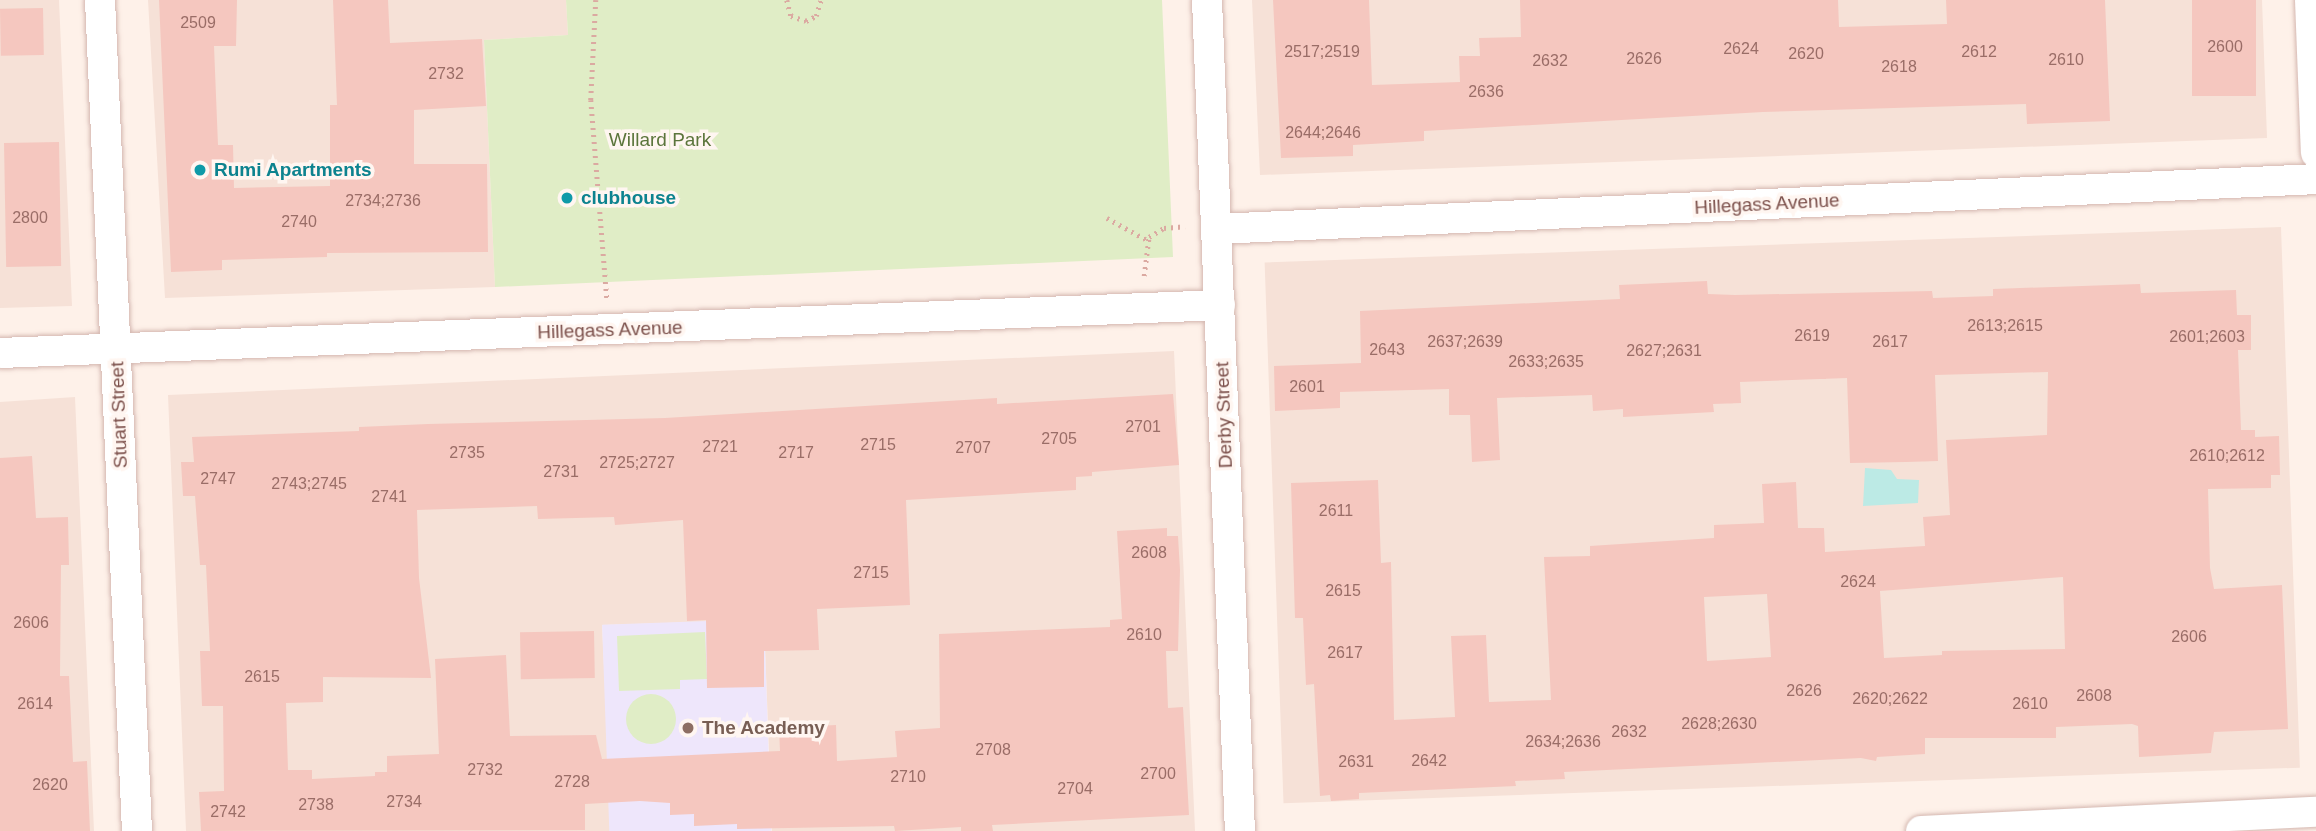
<!DOCTYPE html>
<style>
body{margin:0}
#map{position:relative;width:2316px;height:831px;overflow:hidden;background:#fef1e9;font-family:Helvetica,sans-serif}
div>[style]{position:absolute}
.residential>*{inset:0;background:#f6e1d7;transform-origin:0 0}
.education>*{inset:0;background:#eee6fb;transform-origin:0 0}
.green>*{inset:0;background:#e0edc6}
.round{border-radius:50%}
.water>*{inset:0;background:#bceae5}
.building>*{inset:0;background:#f5c7bf;transform-origin:0 0}
.path>*{height:4.5px;margin-top:-2.25px;transform-origin:0;background:repeating-linear-gradient(90deg,#dba9a1 0 2px,transparent 0 7px)}
.roads{filter:drop-shadow(0 0 2px #d4b7b0) drop-shadow(0 0 2px #d4b7b0)}
.street>*{height:30px;margin:-15px;padding:0 15px;transform-origin:15px;border-radius:15px;background:#fff}
.dots>*{width:19px;height:19px;translate:-50% -50%;box-sizing:border-box;border:4px solid #fff6f1;border-radius:50%}
span{translate:-50% -50%;white-space:nowrap;text-align:center;line-height:1.15;-webkit-text-stroke:7px #fff6f1;paint-order:stroke}
.number-label{font-size:16px;color:#9a6d67}
.number-label span{-webkit-text-stroke-width:0}
.park-label{font-size:19px;color:#5b753b}
.culture-label{font-size:19px;color:#0d838f;font-weight:700}
.left{translate:0 -50%;text-align:left}
.street-label{font-size:19px;color:#7b4f4a}
.education-label{font-size:19px;color:#785e54;font-weight:700}
</style>
<div id="map">
<div class="residential">
<div style="clip-path:polygon(0 0,59px 0,72px 306px,0 308px)"></div>
<div style="clip-path:polygon(148px 0,566px 0,568px 35px,484px 40px,495px 287px,165px 298px)"></div>
<div style="clip-path:polygon(1252px 0,2262px 0,2267px 138px,1260px 175px)"></div>
<div style="left:2281px;top:227px;width:541px;height:1017px;rotate:88deg"></div>
<div style="clip-path:polygon(1174px 351px,1195px 831px,772px 831px,764px 620px,602px 625px,612px 831px,186px 831px,168px 395px)"></div>
<div style="clip-path:polygon(75px 397px,94px 831px,0 831px,0 402px)"></div>
</div>
<div class="education">
<div style="left:764px;top:619px;width:212px;height:162px;rotate:88deg"></div>
</div>
<div class="green">
<div style="clip-path:polygon(566px 0,1162px 0,1173px 257px,495px 287px,484px 40px,568px 35px)"></div>
<div style="clip-path:polygon(705px 632px,707px 679px,680px 680px,680px 689px,619px 691px,617px 636px)"></div>
<div class="round" style="left:626px;top:694px;width:50px;height:50px"></div>
</div>
<div class="water">
<div style="clip-path:polygon(1865px 468px,1891px 470px,1897px 479px,1919px 480px,1918px 503px,1863px 506px)"></div>
</div>
<div class="building">
<div style="clip-path:polygon(159px 0,237px 0,236px 46px,214px 46px,218px 145px,233px 145px,234px 188px,330px 186px,330px 105px,337px 105px,333px 0,388px 0,390px 43px,482px 39px,486px 106px,414px 110px,414px 164px,487px 164px,488px 252px,327px 253px,327px 257px,222px 260px,222px 270px,171px 272px)"></div>
<div style="clip-path:polygon(1273px 0,1369px 0,1372px 85px,1460px 82px,1459px 56px,1480px 56px,1479px 38px,1521px 37px,1520px 0,1838px 0,1839px 27px,1947px 24px,1946px 0,2105px 0,2110px 121px,2027px 124px,2026px 104px,1763px 112px,1424px 131px,1424px 141px,1353px 145px,1353px 156px,1281px 158px)"></div>
<div style="left:2192px;top:0;width:64px;height:96px"></div>
<div style="left:43px;top:8px;width:47px;height:43px;rotate:89deg"></div>
<div style="left:59px;top:142px;width:124px;height:55px;rotate:89deg"></div>
<div style="clip-path:polygon(evenodd,1707px 281px,1708px 294px,1735px 295px,1932px 291px,1933px 298px,1993px 296px,1993px 289px,2140px 284px,2141px 293px,2236px 290px,2237px 315px,2251px 315px,2251px 350px,2238px 350px,2241px 430px,2255px 430px,2255px 437px,2279px 436px,2280px 475px,2271px 475px,2271px 488px,2208px 489px,2210px 568px,2214px 589px,2282px 585px,2288px 729px,2214px 732px,2211px 753px,2139px 757px,2138px 726px,2132px 724px,2056px 727px,2056px 738px,1925px 738px,1925px 754px,1877px 757px,1876px 761px,1861px 758px,1564px 772px,1565px 779px,1515px 781px,1516px 786px,1359px 793px,1359px 799px,1331px 801px,1330px 795px,1320px 796px,1314px 684px,1306px 685px,1303px 618px,1295px 618px,1291px 483px,1378px 480px,1381px 563px,1391px 562px,1394px 720px,1455px 717px,1451px 636px,1486px 635px,1489px 702px,1551px 700px,1544px 557px,1590px 556px,1590px 546px,1714px 538px,1714px 525px,1764px 523px,1762px 484px,1796px 482px,1798px 528px,1824px 528px,1825px 552px,1925px 546px,1923px 517px,1950px 515px,1946px 440px,2047px 435px,2048px 372px,1935px 375px,1938px 461px,1906px 462px,1850px 463px,1847px 378px,1740px 382px,1741px 403px,1713px 404px,1714px 412px,1623px 417px,1623px 409px,1593px 411px,1592px 395px,1497px 398px,1500px 460px,1472px 462px,1470px 415px,1449px 415px,1449px 389px,1340px 392px,1340px 408px,1275px 411px,1274px 366px,1361px 363px,1360px 311px,1620px 299px,1619px 285px,1707px 281px,2063px 577px,2065px 649px,1942px 651px,1942px 655px,1884px 658px,1880px 591px,2063px 577px,1707px 281px,1767px 594px,1771px 657px,1707px 661px,1704px 597px,1767px 594px)"></div>
<div style="clip-path:polygon(1173px 394px,1179px 465px,1092px 472px,1092px 476px,1076px 477px,1076px 490px,906px 500px,910px 605px,817px 609px,819px 650px,764px 651px,764px 687px,707px 688px,706px 620px,687px 621px,683px 520px,615px 525px,614px 517px,538px 519px,537px 506px,417px 510px,419px 578px,431px 678px,323px 677px,323px 702px,286px 703px,288px 770px,312px 770px,312px 779px,375px 776px,375px 772px,387px 772px,387px 756px,439px 754px,435px 659px,506px 655px,510px 736px,596px 735px,602px 759px,780px 751px,779px 728px,836px 725px,837px 761px,897px 757px,895px 731px,940px 728px,939px 634px,1110px 627px,1110px 620px,1122px 619px,1117px 531px,1167px 528px,1167px 536px,1178px 536px,1180px 570px,1178px 651px,1166px 651px,1168px 708px,1183px 707px,1189px 815px,992px 825px,993px 831px,961px 831px,961px 827px,895px 831px,894px 826px,737px 829px,737px 824px,694px 826px,694px 814px,670px 815px,670px 803px,640px 801px,585px 804px,585px 830px,201px 831px,199px 792px,224px 791px,223px 706px,202px 706px,200px 651px,210px 651px,206px 565px,200px 565px,195px 496px,183px 496px,181px 462px,194px 462px,192px 437px,359px 431px,359px 427px,428px 424px,665px 418px,997px 398px,997px 404px)"></div>
<div style="clip-path:polygon(32px 456px,36px 518px,68px 517px,69px 565px,61px 565px,60px 676px,69px 676px,73px 762px,87px 761px,90px 831px,0 831px,0 458px)"></div>
<div style="left:594px;top:631px;width:47px;height:74px;rotate:89deg"></div>
</div>
<div class="path">
<div style="left:596px;top:0;width:100px;rotate:92.9deg"></div>
<div style="left:591px;top:100px;width:199px;rotate:85.4deg"></div>
<div style="left:787px;top:0;width:16px;rotate:76deg"></div>
<div style="left:791px;top:16px;width:16px;rotate:18deg"></div>
<div style="left:806px;top:21px;width:11px;rotate:-27deg"></div>
<div style="left:816px;top:16px;width:17px;rotate:-73deg"></div>
<div style="left:1107px;top:218px;width:46px;rotate:28.8deg"></div>
<div style="left:1144px;top:276px;width:39px;rotate:-83deg"></div>
<div style="left:1149px;top:237px;width:17px;rotate:-31deg"></div>
<div style="left:1164px;top:228px;width:21px;rotate:-5deg"></div>
</div>
<div class="roads">
<div class="street">
<div style="left:100px;top:0;width:832px;rotate:87.45deg"></div>
<div style="left:1207px;top:0;width:832px;rotate:87.73deg"></div>
<div style="left:2310px;top:0;width:153px;rotate:87.8deg"></div>
<div style="left:1217px;top:229px;width:1100px;rotate:-2.6deg"></div>
<div style="left:0;top:353px;width:1221px;rotate:-2.25deg"></div>
<div style="left:1921px;top:831px;width:395px;rotate:-2.8deg"></div>
</div>
</div>
<div class="dots">
<div style="left:200px;top:170px;background:#0f9aa8"></div>
<div style="left:567px;top:198px;background:#0f9aa8"></div>
<div style="left:688px;top:728px;background:#8d6e63"></div>
</div>
<div class="number-label">
<span style="left:198px;top:23px">2509</span>
<span style="left:2225px;top:47px">2600</span>
<span style="left:1741px;top:49px">2624</span>
<span style="left:1322px;top:52px">2517;2519</span>
<span style="left:1979px;top:52px">2612</span>
<span style="left:1806px;top:54px">2620</span>
<span style="left:1644px;top:59px">2626</span>
<span style="left:2066px;top:60px">2610</span>
<span style="left:1550px;top:61px">2632</span>
<span style="left:1899px;top:67px">2618</span>
<span style="left:446px;top:74px">2732</span>
<span style="left:1486px;top:92px">2636</span>
<span style="left:1323px;top:133px">2644;2646</span>
<span style="left:383px;top:201px">2734;2736</span>
<span style="left:30px;top:218px">2800</span>
<span style="left:299px;top:222px">2740</span>
<span style="left:2005px;top:326px">2613;2615</span>
<span style="left:1812px;top:336px">2619</span>
<span style="left:2207px;top:337px">2601;2603</span>
<span style="left:1465px;top:342px">2637;2639</span>
<span style="left:1890px;top:342px">2617</span>
<span style="left:1387px;top:350px">2643</span>
<span style="left:1664px;top:351px">2627;2631</span>
<span style="left:1546px;top:362px">2633;2635</span>
<span style="left:1307px;top:387px">2601</span>
<span style="left:1143px;top:427px">2701</span>
<span style="left:1059px;top:439px">2705</span>
<span style="left:878px;top:445px">2715</span>
<span style="left:720px;top:447px">2721</span>
<span style="left:973px;top:448px">2707</span>
<span style="left:467px;top:453px">2735</span>
<span style="left:796px;top:453px">2717</span>
<span style="left:2227px;top:456px">2610;2612</span>
<span style="left:637px;top:463px">2725;2727</span>
<span style="left:561px;top:472px">2731</span>
<span style="left:218px;top:479px">2747</span>
<span style="left:309px;top:484px">2743;2745</span>
<span style="left:389px;top:497px">2741</span>
<span style="left:1336px;top:511px">2611</span>
<span style="left:1149px;top:553px">2608</span>
<span style="left:871px;top:573px">2715</span>
<span style="left:1858px;top:582px">2624</span>
<span style="left:1343px;top:591px">2615</span>
<span style="left:31px;top:623px">2606</span>
<span style="left:1144px;top:635px">2610</span>
<span style="left:2189px;top:637px">2606</span>
<span style="left:1345px;top:653px">2617</span>
<span style="left:262px;top:677px">2615</span>
<span style="left:1804px;top:691px">2626</span>
<span style="left:2094px;top:696px">2608</span>
<span style="left:1890px;top:699px">2620;2622</span>
<span style="left:35px;top:704px">2614</span>
<span style="left:2030px;top:704px">2610</span>
<span style="left:1719px;top:724px">2628;2630</span>
<span style="left:1629px;top:732px">2632</span>
<span style="left:1563px;top:742px">2634;2636</span>
<span style="left:993px;top:750px">2708</span>
<span style="left:1429px;top:761px">2642</span>
<span style="left:1356px;top:762px">2631</span>
<span style="left:485px;top:770px">2732</span>
<span style="left:1158px;top:774px">2700</span>
<span style="left:908px;top:777px">2710</span>
<span style="left:572px;top:782px">2728</span>
<span style="left:50px;top:785px">2620</span>
<span style="left:1075px;top:789px">2704</span>
<span style="left:404px;top:802px">2734</span>
<span style="left:316px;top:805px">2738</span>
<span style="left:228px;top:812px">2742</span>
</div>
<div class="park-label">
<span style="left:660px;top:140px">Willard Park</span>
</div>
<div class="culture-label">
<span class="left" style="left:214px;top:170px">Rumi Apartments</span>
<span class="left" style="left:581px;top:198px">clubhouse</span>
</div>
<div class="street-label">
<span style="left:1767px;top:204px;rotate:-3deg">Hillegass Avenue</span>
<span style="left:610px;top:330px;rotate:-2deg">Hillegass Avenue</span>
<span style="left:119px;top:415px;rotate:-92deg">Stuart Street</span>
<span style="left:1224px;top:415px;rotate:-92deg">Derby Street</span>
</div>
<div class="education-label">
<span class="left" style="left:702px;top:728px">The Academy</span>
</div>
</div>
